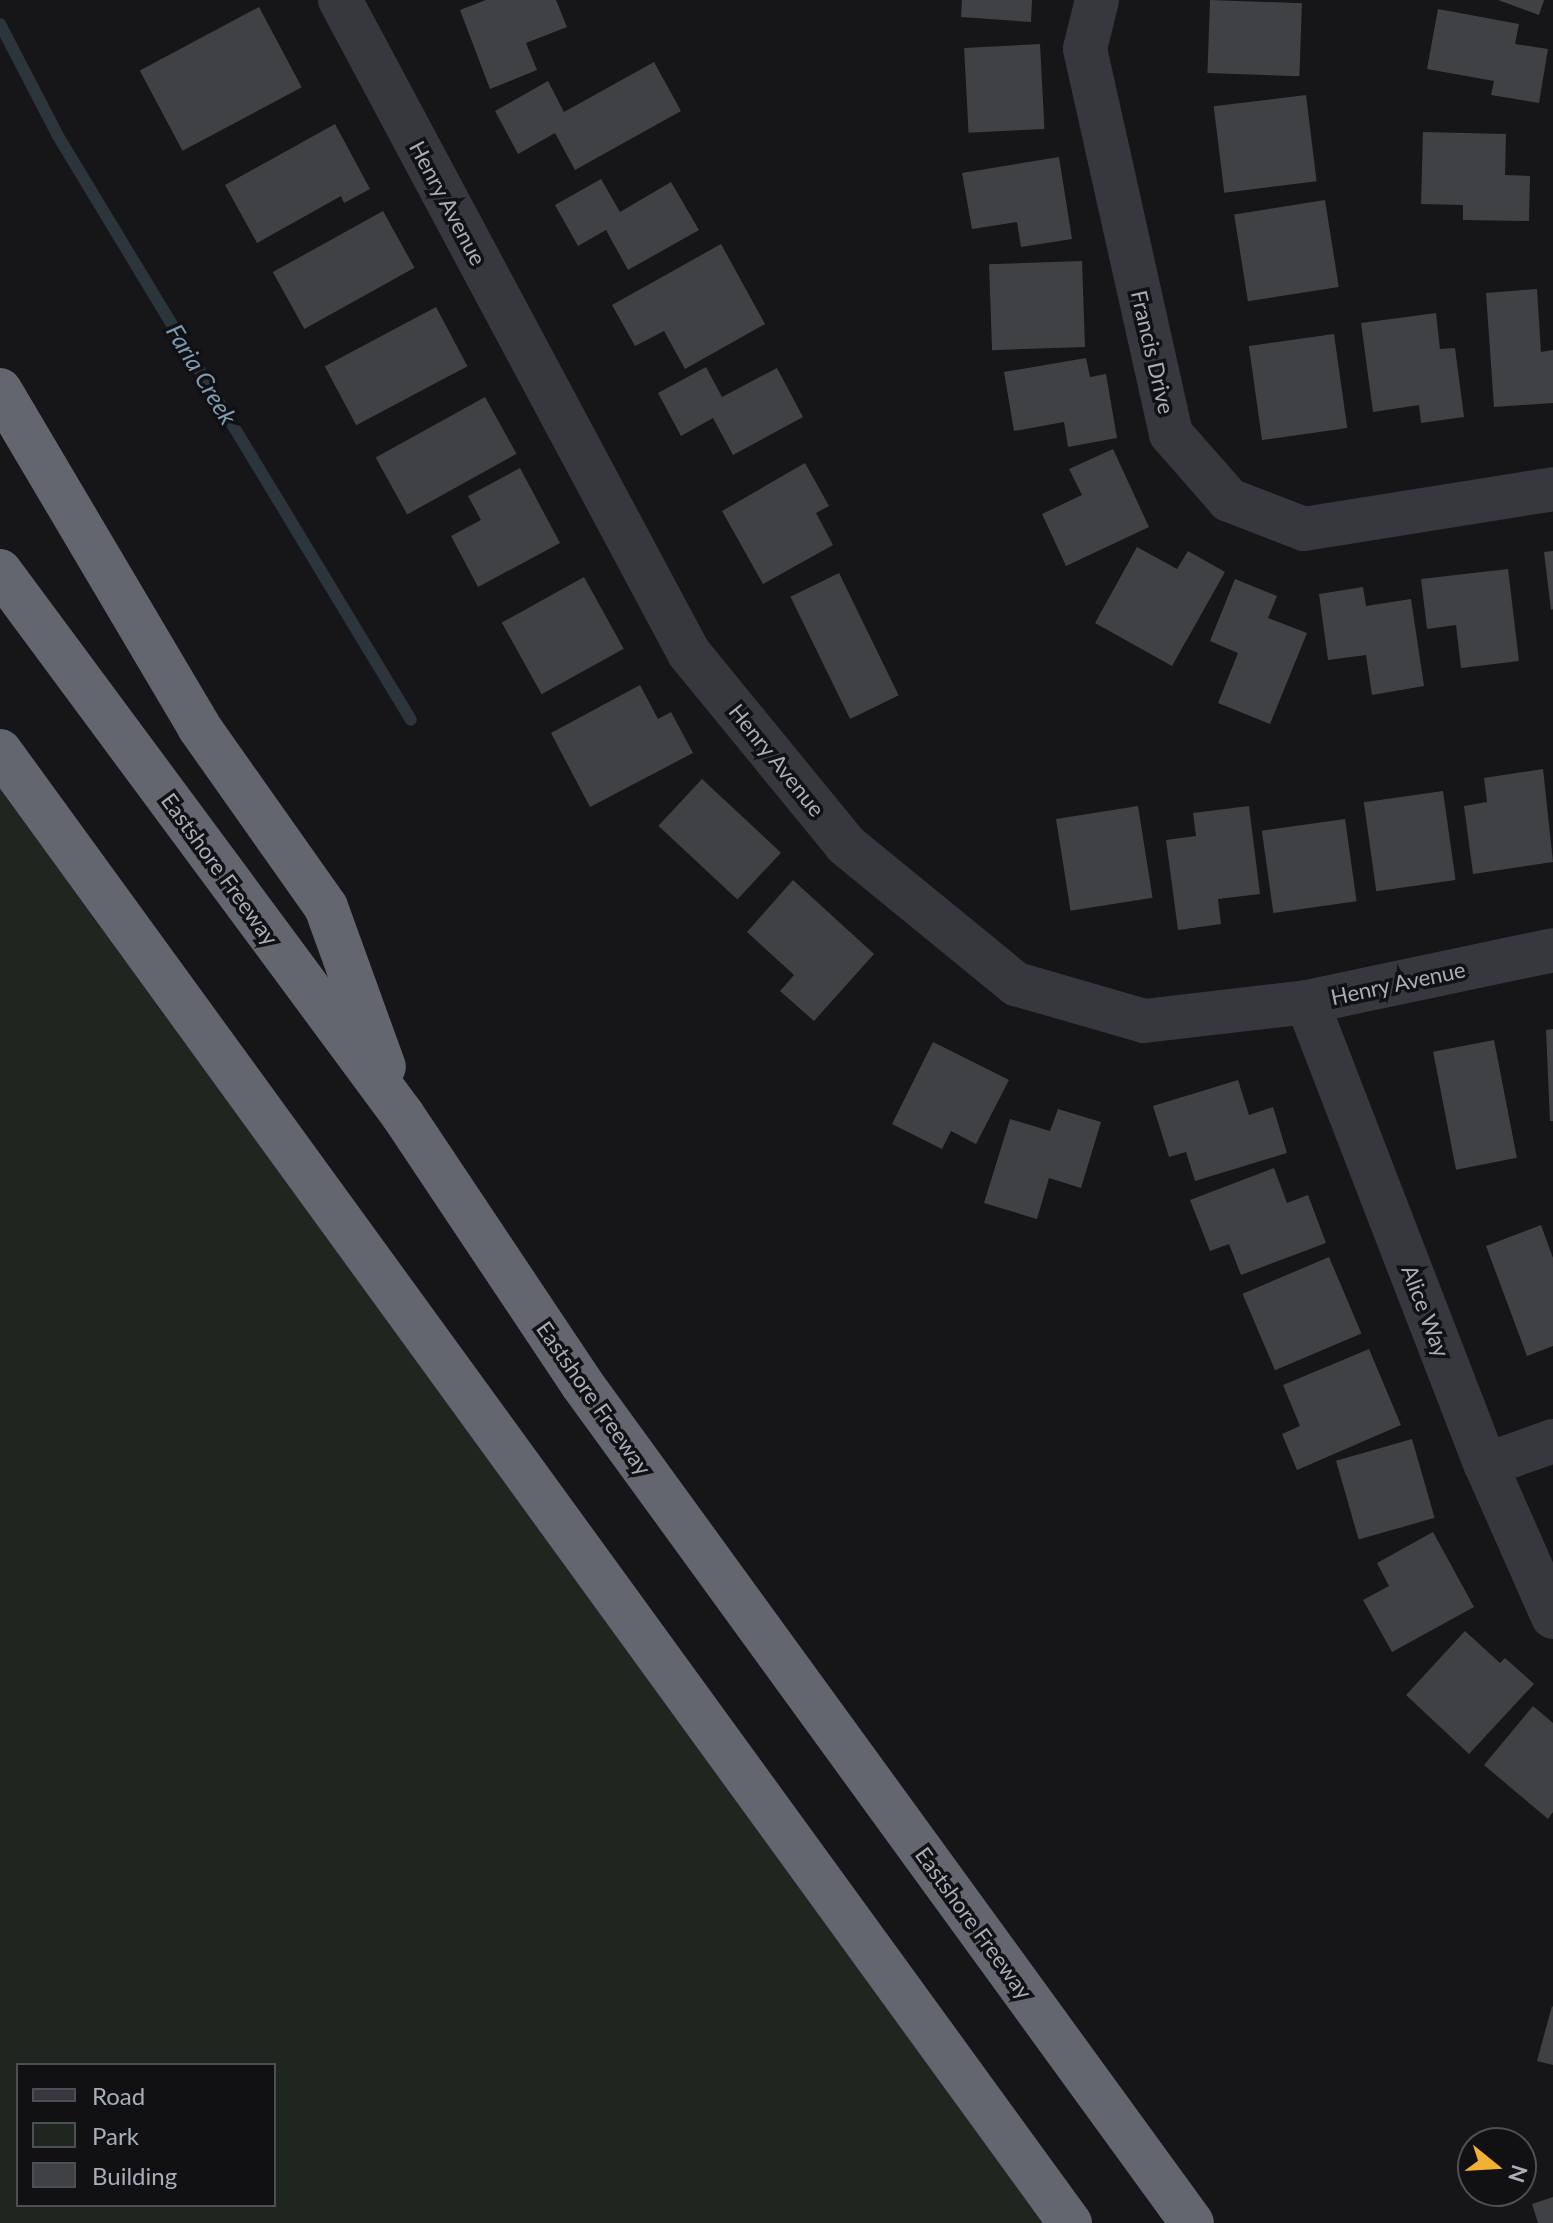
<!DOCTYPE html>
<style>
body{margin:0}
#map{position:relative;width:1553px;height:2223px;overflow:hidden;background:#161618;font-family:Lato,sans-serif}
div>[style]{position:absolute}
.green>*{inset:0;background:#1e261f}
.stream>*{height:12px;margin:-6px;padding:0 6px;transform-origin:6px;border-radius:6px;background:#2c353c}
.building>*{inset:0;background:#404145;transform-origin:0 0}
.street>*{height:44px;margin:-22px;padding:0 22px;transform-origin:22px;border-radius:22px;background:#37383d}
.highway>*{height:44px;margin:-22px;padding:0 22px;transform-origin:22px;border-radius:22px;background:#63666e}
span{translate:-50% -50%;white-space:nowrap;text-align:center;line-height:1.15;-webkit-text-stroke:7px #111113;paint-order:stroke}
.street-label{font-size:22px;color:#a8adb8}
.water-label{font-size:24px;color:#7f9bb3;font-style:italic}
.legend{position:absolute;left:16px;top:2063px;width:260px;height:144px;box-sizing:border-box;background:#111113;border:2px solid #4d4f55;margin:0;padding:10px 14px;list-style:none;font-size:24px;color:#a8adb8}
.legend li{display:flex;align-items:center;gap:16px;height:40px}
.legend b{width:40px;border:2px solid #4d4f55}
.north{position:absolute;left:1457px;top:2127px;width:80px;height:80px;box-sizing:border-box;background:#111113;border:2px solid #4d4f55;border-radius:50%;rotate:108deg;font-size:22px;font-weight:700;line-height:32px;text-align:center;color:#a8adb8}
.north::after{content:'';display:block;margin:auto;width:28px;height:36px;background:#f2b134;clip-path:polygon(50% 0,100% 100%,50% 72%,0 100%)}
</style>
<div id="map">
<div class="green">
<div style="clip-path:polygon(evenodd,0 751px,1070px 2223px,0 2223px,0 751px,18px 2065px,274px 2065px,274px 2205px,18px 2205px,18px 2065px)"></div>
</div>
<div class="stream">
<div style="left:0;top:24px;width:126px;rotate:62.6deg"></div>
<div style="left:58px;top:136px;width:682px;rotate:58.85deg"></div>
</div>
<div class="building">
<div style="clip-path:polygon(486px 0,556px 0,567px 27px,526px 43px,537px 70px,490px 89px,460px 10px)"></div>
<div style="clip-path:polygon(962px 0,1032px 0,1031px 22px,961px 17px)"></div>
<div style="left:1210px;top:0;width:92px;height:73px;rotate:2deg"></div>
<div style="clip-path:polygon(1498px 0,1544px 0,1539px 15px)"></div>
<div style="left:259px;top:7px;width:91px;height:135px;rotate:62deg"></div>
<div style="clip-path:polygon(1438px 9px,1519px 24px,1515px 44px,1548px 49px,1539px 103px,1491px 95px,1494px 81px,1427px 69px)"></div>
<div style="left:1040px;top:44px;width:85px;height:76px;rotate:87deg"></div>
<div style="clip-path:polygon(654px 62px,681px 111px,575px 170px,555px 133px,518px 154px,495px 111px,548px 81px,564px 112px)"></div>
<div style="left:1306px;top:95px;width:87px;height:93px;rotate:83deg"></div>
<div style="clip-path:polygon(335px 124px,370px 189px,344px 203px,341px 196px,257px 243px,225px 185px)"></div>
<div style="clip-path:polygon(1423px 132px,1506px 134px,1505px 175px,1530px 176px,1529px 221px,1463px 220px,1463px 205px,1421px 204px)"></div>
<div style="clip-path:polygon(1059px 157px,1072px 239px,1021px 247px,1017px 222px,972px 229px,962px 173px)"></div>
<div style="clip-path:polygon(601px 179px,620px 212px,671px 182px,699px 230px,628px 270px,606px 230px,578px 246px,555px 205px)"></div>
<div style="left:1325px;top:200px;width:88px;height:92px;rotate:81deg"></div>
<div style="left:383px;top:211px;width:65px;height:126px;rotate:61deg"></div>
<div style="clip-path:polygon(721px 244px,765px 324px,685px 369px,664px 331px,635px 346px,612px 305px)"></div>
<div style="left:1082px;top:261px;width:86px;height:93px;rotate:88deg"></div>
<div style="clip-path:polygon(1537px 289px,1541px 352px,1553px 350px,1553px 403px,1494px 407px,1486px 293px)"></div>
<div style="left:436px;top:307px;width:67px;height:126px;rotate:62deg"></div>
<div style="clip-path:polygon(1436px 313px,1440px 349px,1455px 348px,1464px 417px,1421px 423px,1419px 405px,1373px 412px,1361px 323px)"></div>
<div style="left:1334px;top:334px;width:95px;height:86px;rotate:82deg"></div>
<div style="clip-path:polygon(1086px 358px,1090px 377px,1106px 374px,1117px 438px,1068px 447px,1064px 422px,1014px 431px,1004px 372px)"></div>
<div style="clip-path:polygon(706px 367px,722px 397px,777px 368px,803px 417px,733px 455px,713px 418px,681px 436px,658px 393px)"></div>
<div style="left:485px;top:397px;width:65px;height:125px;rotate:61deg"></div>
<div style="clip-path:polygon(1113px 449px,1149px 527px,1066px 566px,1042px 514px,1082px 495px,1069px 469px)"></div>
<div style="clip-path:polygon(805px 463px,829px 506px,816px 513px,833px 545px,763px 584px,722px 511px)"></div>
<div style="clip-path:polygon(520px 468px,560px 543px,478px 587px,451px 536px,481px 520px,468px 496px)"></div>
<div style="clip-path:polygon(1137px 547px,1177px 569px,1188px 551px,1225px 572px,1172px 666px,1095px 623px)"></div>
<div style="clip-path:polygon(1553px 551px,1553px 609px,1551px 610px,1544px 552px)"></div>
<div style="clip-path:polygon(1508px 569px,1519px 661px,1461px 668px,1456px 625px,1427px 629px,1421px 579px)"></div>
<div style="left:839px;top:573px;width:136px;height:54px;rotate:64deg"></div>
<div style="left:584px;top:577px;width:82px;height:94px;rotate:61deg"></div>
<div style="clip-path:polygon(1235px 579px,1277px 596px,1268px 618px,1307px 633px,1270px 724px,1218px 703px,1238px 653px,1210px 641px)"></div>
<div style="clip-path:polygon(1363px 587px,1366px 606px,1411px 599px,1424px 686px,1372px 695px,1366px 655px,1328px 660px,1319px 594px)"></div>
<div style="clip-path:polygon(640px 685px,658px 719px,671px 712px,693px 753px,590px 807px,551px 733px)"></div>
<div style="clip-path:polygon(1543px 769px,1553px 862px,1473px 874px,1464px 806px,1487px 802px,1484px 778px)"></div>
<div style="left:702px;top:779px;width:108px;height:64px;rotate:43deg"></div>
<div style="left:1443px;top:791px;width:90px;height:80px;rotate:82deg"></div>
<div style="left:1138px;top:806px;width:93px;height:83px;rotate:81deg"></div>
<div style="clip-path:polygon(1249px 806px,1260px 894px,1218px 899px,1221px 924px,1178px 930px,1166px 840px,1196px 836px,1193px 813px)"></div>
<div style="left:1345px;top:819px;width:83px;height:84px;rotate:82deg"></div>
<div style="clip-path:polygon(793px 880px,874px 954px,814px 1021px,780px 991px,794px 975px,747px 932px)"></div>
<div style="clip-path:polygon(1553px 1029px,1553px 1121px,1550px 1121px,1546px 1030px)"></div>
<div style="left:1494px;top:1040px;width:120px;height:62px;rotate:79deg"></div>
<div style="clip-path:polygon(933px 1042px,1009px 1080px,976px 1144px,951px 1131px,942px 1149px,892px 1124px)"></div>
<div style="clip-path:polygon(1238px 1080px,1249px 1115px,1273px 1107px,1287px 1153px,1195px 1181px,1186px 1152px,1169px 1157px,1153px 1106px)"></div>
<div style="clip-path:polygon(1058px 1109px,1101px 1122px,1081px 1188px,1049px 1178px,1037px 1219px,984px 1203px,1010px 1119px,1050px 1131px)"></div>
<div style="clip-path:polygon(1274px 1168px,1287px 1203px,1308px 1195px,1326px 1243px,1241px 1275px,1229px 1244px,1210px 1251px,1190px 1200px)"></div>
<div style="clip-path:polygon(1541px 1225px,1553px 1258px,1553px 1346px,1527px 1356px,1486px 1246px)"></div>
<div style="left:1329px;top:1257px;width:83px;height:94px;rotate:67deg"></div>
<div style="clip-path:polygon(1369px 1349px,1401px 1425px,1297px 1470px,1282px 1434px,1300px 1426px,1283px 1385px)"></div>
<div style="left:1412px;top:1439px;width:82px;height:79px;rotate:74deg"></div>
<div style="clip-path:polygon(1433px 1532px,1474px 1607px,1392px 1652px,1363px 1600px,1389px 1586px,1377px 1563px)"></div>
<div style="clip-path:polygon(1465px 1631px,1500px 1663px,1505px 1658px,1534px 1684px,1469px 1754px,1406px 1695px)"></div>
<div style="clip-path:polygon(1533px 1706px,1553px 1723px,1553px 1812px,1548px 1819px,1484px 1765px)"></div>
<div style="clip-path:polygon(1552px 2006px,1553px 2007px,1553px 2065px,1537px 2061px)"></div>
<div style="clip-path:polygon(1553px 2197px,1553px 2223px,1538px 2223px,1532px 2204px)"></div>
</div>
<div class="street">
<div style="left:340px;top:0;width:740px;rotate:61.88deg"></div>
<div style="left:689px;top:653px;width:248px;rotate:50.7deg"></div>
<div style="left:846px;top:845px;width:220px;rotate:39.3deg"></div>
<div style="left:1016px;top:984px;width:133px;rotate:16.1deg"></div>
<div style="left:1144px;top:1021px;width:164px;rotate:-6.6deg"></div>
<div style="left:1307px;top:1002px;width:251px;rotate:-11.9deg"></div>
<div style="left:1097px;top:0;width:50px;rotate:103.8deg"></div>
<div style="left:1085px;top:49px;width:394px;rotate:77.4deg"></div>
<div style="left:1171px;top:434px;width:88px;rotate:48.7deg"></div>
<div style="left:1229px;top:500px;width:80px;rotate:21.1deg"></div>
<div style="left:1304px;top:529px;width:252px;rotate:-9.1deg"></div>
<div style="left:1307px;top:1002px;width:496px;rotate:68.9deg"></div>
<div style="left:1486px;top:1465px;width:166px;rotate:66.2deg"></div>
<div style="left:1486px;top:1465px;width:71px;rotate:-19.7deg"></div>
</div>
<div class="highway">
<div style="left:0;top:390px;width:391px;rotate:59.4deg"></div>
<div style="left:199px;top:727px;width:220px;rotate:54.8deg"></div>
<div style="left:326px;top:907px;width:170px;rotate:70.1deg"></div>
<div style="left:0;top:571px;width:676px;rotate:53.49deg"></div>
<div style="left:402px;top:1114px;width:324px;rotate:56.3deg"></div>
<div style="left:582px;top:1384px;width:1037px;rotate:53.98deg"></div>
<div style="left:0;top:751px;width:1820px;rotate:53.99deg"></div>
</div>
<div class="street-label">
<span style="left:448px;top:203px;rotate:62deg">Henry Avenue</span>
<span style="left:1153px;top:352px;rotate:77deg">Francis Drive</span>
<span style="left:777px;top:760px;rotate:51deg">Henry Avenue</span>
<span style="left:220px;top:869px;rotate:54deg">Eastshore Freeway</span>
<span style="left:1398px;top:983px;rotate:-12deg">Henry Avenue</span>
<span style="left:1426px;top:1311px;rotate:69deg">Alice Way</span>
<span style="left:594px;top:1398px;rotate:55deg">Eastshore Freeway</span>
<span style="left:974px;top:1923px;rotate:54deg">Eastshore Freeway</span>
</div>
<div class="water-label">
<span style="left:202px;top:374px;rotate:59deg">Faria Creek</span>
</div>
<ul class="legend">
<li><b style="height:10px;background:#37383d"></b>Road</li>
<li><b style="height:22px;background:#1e261f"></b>Park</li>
<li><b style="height:22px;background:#404145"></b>Building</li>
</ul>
<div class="north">N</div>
</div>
